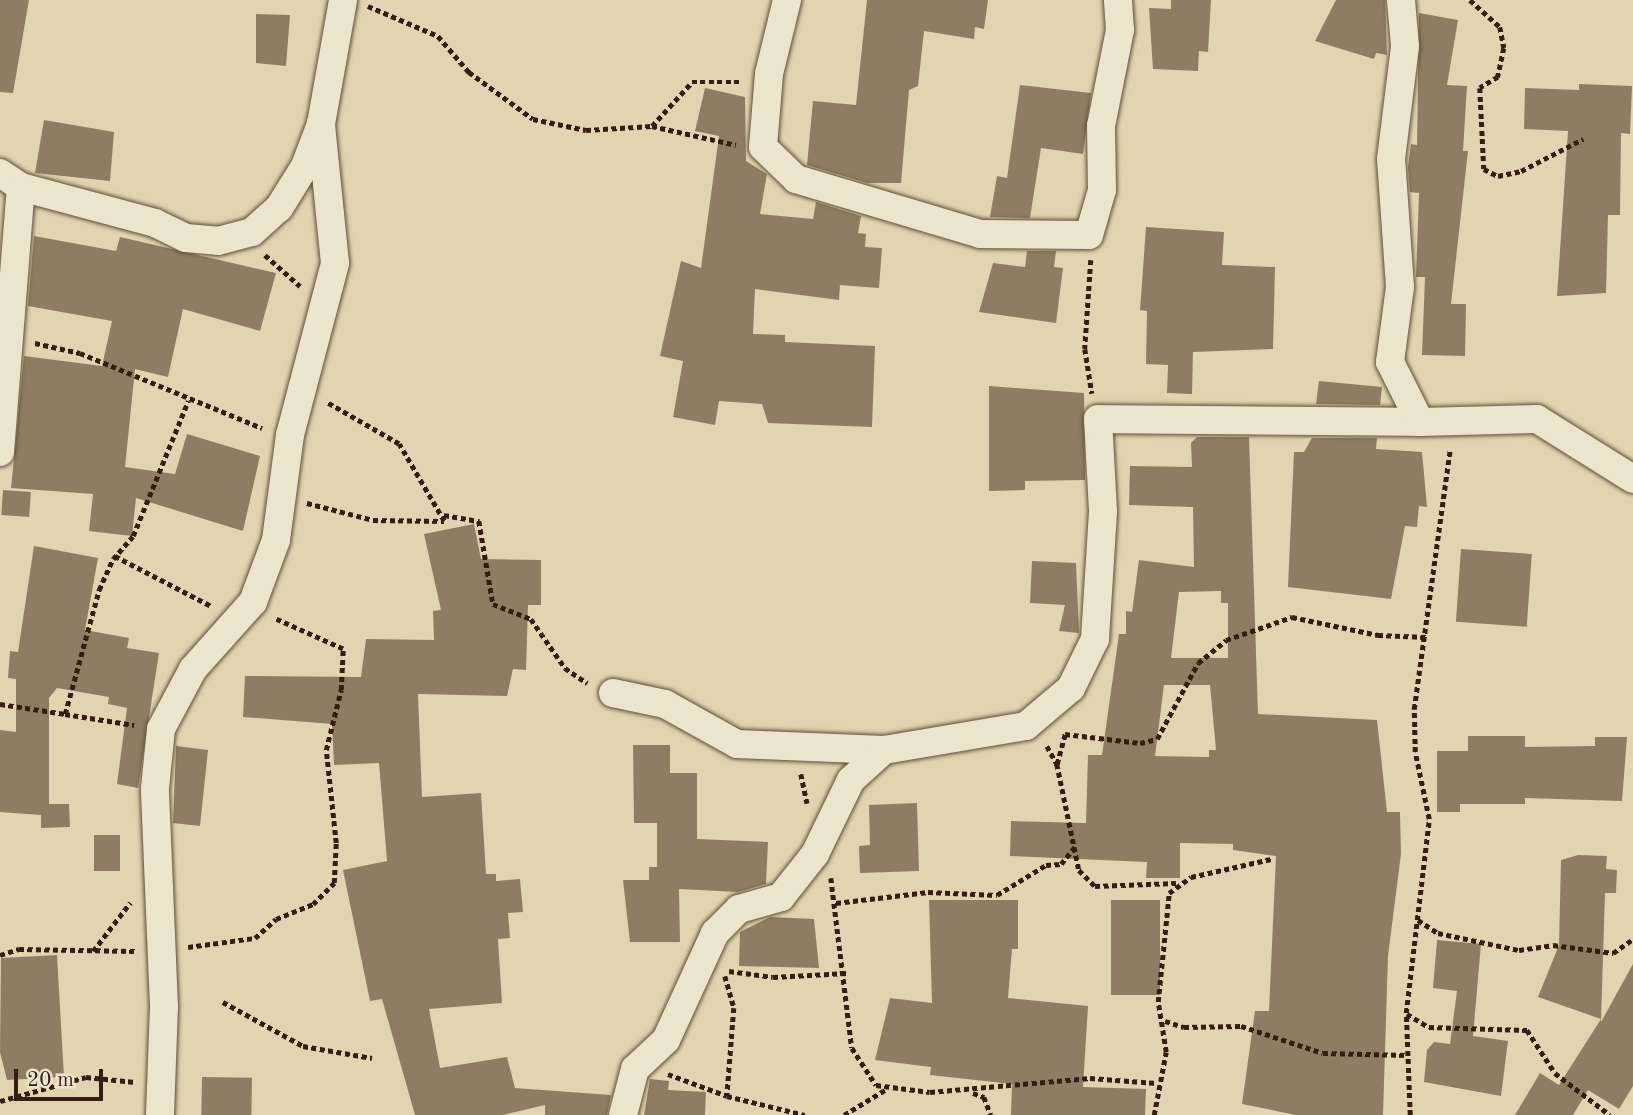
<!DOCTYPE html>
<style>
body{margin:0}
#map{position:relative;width:1633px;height:1115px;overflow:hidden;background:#e1d5b1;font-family:"Old Standard TT",serif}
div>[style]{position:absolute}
.building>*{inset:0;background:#8e7d64;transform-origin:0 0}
.path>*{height:4.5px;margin-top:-2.25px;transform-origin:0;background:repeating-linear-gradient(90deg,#351e11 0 5px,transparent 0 8.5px)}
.roads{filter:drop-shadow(0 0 2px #604c39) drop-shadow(0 0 2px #604c39)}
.minor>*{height:28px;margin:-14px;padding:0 14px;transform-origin:14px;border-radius:14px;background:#ece4cc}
span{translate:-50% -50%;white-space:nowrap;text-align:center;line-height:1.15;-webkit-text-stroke:6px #ece4cc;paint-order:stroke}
.scale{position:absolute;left:14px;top:1069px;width:89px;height:32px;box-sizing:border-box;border:4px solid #351e11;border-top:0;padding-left:9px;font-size:21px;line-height:24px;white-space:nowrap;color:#351e11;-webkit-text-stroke:5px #ece4cc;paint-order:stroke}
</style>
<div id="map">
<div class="building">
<div style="clip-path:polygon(0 0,29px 0,13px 93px,0 92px)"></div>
<div style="clip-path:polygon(867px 0,988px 0,984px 29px,975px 27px,974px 39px,924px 31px,918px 86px,909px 90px,901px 183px,867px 183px,807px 165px,813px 101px,856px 105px)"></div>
<div style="clip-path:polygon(1171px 0,1211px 0,1208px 52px,1199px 51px,1198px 71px,1153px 69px,1149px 8px,1171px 9px)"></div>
<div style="clip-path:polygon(1336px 0,1385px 0,1387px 55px,1376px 53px,1374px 59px,1315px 41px)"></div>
<div style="clip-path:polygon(1419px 13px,1458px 20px,1447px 85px,1467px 86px,1463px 151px,1468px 151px,1451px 304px,1466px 304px,1465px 356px,1422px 355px,1425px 277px,1416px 277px,1419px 193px,1410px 192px,1408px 167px,1411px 144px,1417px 145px)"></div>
<div style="clip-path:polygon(256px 14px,290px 15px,286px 66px,256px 63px)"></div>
<div style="clip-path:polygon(1579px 84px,1632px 86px,1630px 134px,1621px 133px,1620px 215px,1608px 215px,1606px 293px,1557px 296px,1568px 131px,1524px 129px,1525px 88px,1579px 90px)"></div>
<div style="clip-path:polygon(1020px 85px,1091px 93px,1083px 154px,1041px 148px,1030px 218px,990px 217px,997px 176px,1007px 178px)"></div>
<div style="clip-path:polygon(705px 88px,745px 97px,746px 161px,767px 174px,760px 214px,813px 219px,816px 202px,861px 216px,858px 233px,866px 234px,865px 247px,882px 248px,879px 288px,840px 285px,839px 300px,755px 289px,753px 334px,785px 335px,785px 342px,875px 346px,872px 427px,768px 423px,762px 404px,719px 401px,715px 425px,673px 417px,683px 361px,660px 356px,681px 261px,701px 268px,719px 136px,695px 131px)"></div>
<div style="clip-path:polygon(44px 120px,114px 132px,110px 181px,35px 173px)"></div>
<div style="clip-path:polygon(1146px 227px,1224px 232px,1222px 265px,1275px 267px,1273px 349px,1193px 352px,1192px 394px,1167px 393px,1168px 365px,1146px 364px,1147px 311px,1140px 310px)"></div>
<div style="clip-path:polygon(34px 236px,116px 251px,120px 237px,276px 273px,260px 331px,183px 309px,168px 377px,135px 369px,125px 467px,175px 474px,187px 434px,260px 456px,243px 531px,136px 498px,132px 536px,89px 531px,93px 494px,11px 488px,24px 356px,102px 366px,112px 321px,28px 306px)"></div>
<div style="clip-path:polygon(1027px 251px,1056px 251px,1054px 267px,1063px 268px,1056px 323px,979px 312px,993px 263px,1025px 267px)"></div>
<div style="clip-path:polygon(1319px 381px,1382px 387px,1380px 405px,1316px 404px)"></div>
<div style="clip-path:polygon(989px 386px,1084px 393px,1085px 480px,1025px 481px,1025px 490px,989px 491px)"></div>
<div style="clip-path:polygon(evenodd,1197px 437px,1249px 437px,1258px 714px,1377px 720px,1387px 812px,1400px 812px,1401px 854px,1388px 956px,1383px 1115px,1296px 1115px,1242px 1104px,1255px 1011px,1269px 1011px,1276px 856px,1233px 850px,1233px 844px,1180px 843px,1180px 878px,1146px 878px,1147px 862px,1010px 856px,1011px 821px,1086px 823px,1088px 755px,1102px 755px,1119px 634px,1126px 634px,1126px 611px,1132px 612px,1139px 560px,1194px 567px,1193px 507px,1129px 505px,1130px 466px,1192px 467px,1191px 443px,1197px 437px,1221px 591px,1221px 603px,1228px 603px,1228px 658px,1171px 658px,1179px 592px,1221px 591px,1197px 437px,1164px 685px,1210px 685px,1216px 750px,1209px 750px,1209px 757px,1155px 756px,1164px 685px)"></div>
<div style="clip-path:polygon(1312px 438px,1377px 438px,1376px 449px,1422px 452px,1427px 507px,1419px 506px,1417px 527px,1405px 526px,1391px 599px,1288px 587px,1294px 452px,1304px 452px)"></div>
<div style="left:3px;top:490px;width:28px;height:25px;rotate:4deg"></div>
<div style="clip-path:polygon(474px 524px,481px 559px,541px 560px,541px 605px,528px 605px,526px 670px,513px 669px,507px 696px,418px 694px,422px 797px,481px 793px,486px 874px,496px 874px,496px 881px,520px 879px,523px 912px,508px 913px,510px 938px,498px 939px,502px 1003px,429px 1009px,440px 1068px,507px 1057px,515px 1088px,611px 1095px,607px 1115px,545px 1115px,545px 1105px,503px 1115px,415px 1115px,382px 999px,370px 1001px,343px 870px,387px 861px,379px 763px,334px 765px,332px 724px,243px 717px,245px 676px,361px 677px,366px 639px,434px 640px,433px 611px,441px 610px,424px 534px)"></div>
<div style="clip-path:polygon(34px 546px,98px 558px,85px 630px,129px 638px,127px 648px,159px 653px,138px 788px,117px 784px,127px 708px,108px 704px,109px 697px,57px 688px,49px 698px,49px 804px,69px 804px,70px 827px,41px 828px,41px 815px,0 812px,0 730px,16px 732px,16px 679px,8px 678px,10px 651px,18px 652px)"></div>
<div style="left:1461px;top:549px;width:71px;height:73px;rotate:4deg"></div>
<div style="clip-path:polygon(1032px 561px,1076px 563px,1079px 633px,1059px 631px,1065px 605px,1030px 603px)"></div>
<div style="clip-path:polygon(1468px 736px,1525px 736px,1525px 747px,1595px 746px,1595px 737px,1627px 737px,1622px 801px,1525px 798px,1525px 804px,1460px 804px,1460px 812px,1437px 812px,1437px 751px,1468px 751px)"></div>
<div style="clip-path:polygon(633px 745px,670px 745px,670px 773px,697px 773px,697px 839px,768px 842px,766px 884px,738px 892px,679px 889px,680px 942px,630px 942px,623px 880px,649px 880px,649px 867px,657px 867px,657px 823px,634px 823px)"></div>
<div style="clip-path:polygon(176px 746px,208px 750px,200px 826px,173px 823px)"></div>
<div style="clip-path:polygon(917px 803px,919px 871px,860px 873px,859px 846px,870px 845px,869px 805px)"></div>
<div style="left:94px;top:835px;width:26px;height:36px"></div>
<div style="clip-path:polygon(1578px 855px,1607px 856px,1606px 869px,1617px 870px,1616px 893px,1605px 893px,1601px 1022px,1633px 964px,1633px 1086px,1619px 1109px,1588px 1090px,1573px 1115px,1515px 1115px,1540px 1073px,1559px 1085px,1601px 1019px,1538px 997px,1559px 945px,1561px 860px)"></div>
<div style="clip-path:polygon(929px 900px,1018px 900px,1018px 949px,1012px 949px,1008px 998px,1088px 1006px,1083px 1087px,1146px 1089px,1145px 1115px,1011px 1115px,1012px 1084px,930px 1075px,931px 1067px,875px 1060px,890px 998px,932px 1003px)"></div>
<div style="left:1111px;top:900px;width:49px;height:95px"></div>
<div style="clip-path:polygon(770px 917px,814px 919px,819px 968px,739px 966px,740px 932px)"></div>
<div style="clip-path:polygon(1437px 940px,1481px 944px,1473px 1036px,1508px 1041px,1501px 1096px,1424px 1082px,1427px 1050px,1434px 1042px,1450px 1044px,1457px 991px,1433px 988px)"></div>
<div style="clip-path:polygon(57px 955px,64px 1077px,7px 1080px,0 1052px,1px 958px)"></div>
<div style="left:202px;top:1077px;width:50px;height:38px;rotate:1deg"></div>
<div style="clip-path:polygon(650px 1079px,669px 1081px,668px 1090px,706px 1092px,705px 1115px,644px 1115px)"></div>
</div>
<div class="path">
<div style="left:1470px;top:0;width:40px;rotate:42deg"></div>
<div style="left:1500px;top:27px;width:21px;rotate:79deg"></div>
<div style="left:1504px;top:48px;width:30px;rotate:102deg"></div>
<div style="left:1498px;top:77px;width:21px;rotate:149deg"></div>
<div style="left:1480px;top:88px;width:81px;rotate:87.2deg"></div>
<div style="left:1484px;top:169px;width:16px;rotate:27deg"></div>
<div style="left:1498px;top:176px;width:24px;rotate:-12deg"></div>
<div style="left:1521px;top:171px;width:70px;rotate:-27.3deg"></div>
<div style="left:368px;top:6px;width:76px;rotate:23.2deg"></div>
<div style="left:438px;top:36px;width:48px;rotate:49.3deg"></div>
<div style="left:469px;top:72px;width:79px;rotate:36.3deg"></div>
<div style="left:533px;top:119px;width:54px;rotate:11.7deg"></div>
<div style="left:586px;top:130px;width:66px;rotate:-3.5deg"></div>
<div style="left:652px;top:126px;width:86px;rotate:12.7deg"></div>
<div style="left:652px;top:126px;width:59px;rotate:-47.7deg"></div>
<div style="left:692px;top:82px;width:49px"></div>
<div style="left:265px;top:255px;width:47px;rotate:41.5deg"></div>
<div style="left:1091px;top:260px;width:89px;rotate:93.9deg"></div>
<div style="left:1085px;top:349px;width:45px;rotate:81deg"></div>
<div style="left:35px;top:343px;width:46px;rotate:12.5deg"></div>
<div style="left:80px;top:353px;width:197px;rotate:22.4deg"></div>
<div style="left:307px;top:503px;width:68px;rotate:14.4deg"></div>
<div style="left:373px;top:520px;width:71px;rotate:0.8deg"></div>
<div style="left:444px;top:521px;width:89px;rotate:-120.3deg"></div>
<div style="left:399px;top:444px;width:84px;rotate:-150.1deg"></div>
<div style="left:444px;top:515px;width:36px;rotate:10deg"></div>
<div style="left:479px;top:521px;width:84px;rotate:80.4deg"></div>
<div style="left:493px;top:604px;width:41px;rotate:21.5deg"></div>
<div style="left:531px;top:619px;width:60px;rotate:55.2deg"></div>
<div style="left:565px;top:668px;width:27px;rotate:34deg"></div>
<div style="left:115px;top:556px;width:108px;rotate:27.5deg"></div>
<div style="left:0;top:704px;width:66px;rotate:8.7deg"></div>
<div style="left:65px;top:714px;width:129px;rotate:-74.7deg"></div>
<div style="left:99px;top:590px;width:34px;rotate:-66deg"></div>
<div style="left:113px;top:559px;width:30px;rotate:-49deg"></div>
<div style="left:133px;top:536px;width:146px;rotate:-67.8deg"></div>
<div style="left:65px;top:714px;width:70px;rotate:9.1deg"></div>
<div style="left:1047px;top:746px;width:21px;rotate:61deg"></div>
<div style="left:1057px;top:764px;width:108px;rotate:78.3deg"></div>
<div style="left:1079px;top:870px;width:23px;rotate:45deg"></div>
<div style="left:1095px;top:886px;width:81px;rotate:-2.1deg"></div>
<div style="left:1057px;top:764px;width:31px;rotate:-75deg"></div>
<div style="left:1065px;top:734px;width:76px;rotate:6.8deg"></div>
<div style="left:1140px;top:743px;width:17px;rotate:-13deg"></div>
<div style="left:1157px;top:739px;width:86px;rotate:-61.7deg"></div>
<div style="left:1198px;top:663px;width:36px;rotate:-39deg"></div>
<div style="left:1226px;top:640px;width:70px;rotate:-19.2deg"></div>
<div style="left:1292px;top:617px;width:88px;rotate:11.8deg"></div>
<div style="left:1378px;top:635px;width:49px;rotate:2.3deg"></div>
<div style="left:801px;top:774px;width:30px;rotate:78deg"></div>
<div style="left:831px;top:878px;width:171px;rotate:83deg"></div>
<div style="left:852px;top:1048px;width:44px;rotate:57deg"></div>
<div style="left:876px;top:1085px;width:54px;rotate:7.4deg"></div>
<div style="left:930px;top:1092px;width:161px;rotate:-5deg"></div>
<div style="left:1090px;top:1078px;width:66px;rotate:4.3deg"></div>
<div style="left:836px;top:903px;width:93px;rotate:-6.8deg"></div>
<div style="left:928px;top:892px;width:69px;rotate:2.5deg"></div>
<div style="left:997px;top:895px;width:57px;rotate:-31.5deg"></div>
<div style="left:1046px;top:865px;width:15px;rotate:-4deg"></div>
<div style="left:1061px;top:864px;width:22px;rotate:-51deg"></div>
<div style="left:1418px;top:920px;width:24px;rotate:33deg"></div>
<div style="left:1438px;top:933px;width:83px;rotate:11.9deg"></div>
<div style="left:1519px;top:950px;width:34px;rotate:-8deg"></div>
<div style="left:1553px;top:945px;width:61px;rotate:7.6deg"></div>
<div style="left:1613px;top:953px;width:24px;rotate:-35deg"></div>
<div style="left:188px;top:947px;width:68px;rotate:-7.7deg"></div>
<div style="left:255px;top:938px;width:28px;rotate:-42deg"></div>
<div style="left:276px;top:919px;width:40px;rotate:-22deg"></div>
<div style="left:313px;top:904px;width:30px;rotate:-45deg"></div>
<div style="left:334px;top:883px;width:40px;rotate:-87.1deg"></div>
<div style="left:336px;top:843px;width:94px;rotate:-96.1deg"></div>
<div style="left:326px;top:750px;width:62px;rotate:-76deg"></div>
<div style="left:341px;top:690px;width:41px;rotate:-87.2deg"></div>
<div style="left:343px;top:649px;width:73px;rotate:-155.9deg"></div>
<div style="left:93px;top:951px;width:61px;rotate:-52.4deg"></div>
<div style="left:0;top:955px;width:20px;rotate:-18deg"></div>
<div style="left:19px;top:949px;width:116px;rotate:1deg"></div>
<div style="left:729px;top:971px;width:44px;rotate:7.8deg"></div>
<div style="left:773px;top:977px;width:74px;rotate:-3.1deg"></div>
<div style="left:725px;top:976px;width:33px;rotate:74deg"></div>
<div style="left:734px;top:1008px;width:88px;rotate:94.5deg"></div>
<div style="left:727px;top:1096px;width:80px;rotate:13.7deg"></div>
<div style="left:223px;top:1002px;width:91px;rotate:28.8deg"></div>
<div style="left:303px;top:1046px;width:70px;rotate:9.9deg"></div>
<div style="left:1407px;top:1014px;width:26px;rotate:31deg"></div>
<div style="left:1429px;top:1027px;width:98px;rotate:1.8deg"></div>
<div style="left:1527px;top:1030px;width:51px;rotate:56.9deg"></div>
<div style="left:1555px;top:1073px;width:69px;rotate:37.4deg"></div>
<div style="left:1165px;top:1021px;width:20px;rotate:18deg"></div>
<div style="left:1184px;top:1027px;width:57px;rotate:-1deg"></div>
<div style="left:1241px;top:1026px;width:86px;rotate:18.2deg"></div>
<div style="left:1323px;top:1053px;width:84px;rotate:1.4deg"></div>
<div style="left:668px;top:1074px;width:63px;rotate:20.4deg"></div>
<div style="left:973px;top:1093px;width:12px;rotate:20deg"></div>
<div style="left:984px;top:1097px;width:19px;rotate:69deg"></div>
<div style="left:0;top:1101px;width:89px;rotate:-15.6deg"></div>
<div style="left:86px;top:1077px;width:49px;rotate:5.8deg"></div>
<div style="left:844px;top:1115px;width:48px;rotate:-31.4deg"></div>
<div style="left:1154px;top:1115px;width:64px;rotate:-79.2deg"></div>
<div style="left:1166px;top:1052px;width:51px;rotate:-99.1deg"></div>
<div style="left:1158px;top:1002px;width:110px;rotate:-84.2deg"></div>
<div style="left:1169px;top:893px;width:27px;rotate:-36deg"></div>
<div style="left:1191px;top:877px;width:82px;rotate:-12.7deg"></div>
<div style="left:1410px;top:1115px;width:102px;rotate:-92.2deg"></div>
<div style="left:1406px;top:1013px;width:195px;rotate:-83.2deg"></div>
<div style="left:1429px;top:819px;width:68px;rotate:-101.8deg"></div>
<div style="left:1415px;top:752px;width:43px;rotate:-91.3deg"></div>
<div style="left:1414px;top:709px;width:261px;rotate:-82.1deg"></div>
</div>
<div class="roads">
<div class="minor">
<div style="left:787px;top:0;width:76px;rotate:103.7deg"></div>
<div style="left:769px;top:74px;width:73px;rotate:94.7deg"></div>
<div style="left:763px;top:147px;width:46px;rotate:44.1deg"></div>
<div style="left:796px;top:179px;width:192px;rotate:16.6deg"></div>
<div style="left:980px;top:234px;width:109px;rotate:0.5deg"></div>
<div style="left:1089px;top:235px;width:47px;rotate:-73.9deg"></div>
<div style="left:1102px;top:190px;width:64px;rotate:-90.9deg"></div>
<div style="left:1101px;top:126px;width:98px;rotate:-78.8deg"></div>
<div style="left:1120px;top:30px;width:30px;rotate:-94deg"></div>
<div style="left:0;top:173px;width:25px;rotate:34deg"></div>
<div style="left:21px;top:187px;width:139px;rotate:15deg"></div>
<div style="left:155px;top:223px;width:34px;rotate:26deg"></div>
<div style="left:186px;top:238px;width:32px;rotate:5deg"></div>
<div style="left:218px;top:241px;width:35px;rotate:-15deg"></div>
<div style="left:252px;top:232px;width:36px;rotate:-42deg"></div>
<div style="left:279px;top:208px;width:49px;rotate:-58.2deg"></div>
<div style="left:305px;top:166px;width:45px;rotate:-69.1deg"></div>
<div style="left:321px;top:124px;width:126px;rotate:-79.9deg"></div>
<div style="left:1420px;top:422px;width:117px;rotate:-1.5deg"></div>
<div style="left:1537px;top:419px;width:113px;rotate:32deg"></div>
<div style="left:0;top:452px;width:266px;rotate:-85.5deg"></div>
<div style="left:613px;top:693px;width:53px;rotate:11.9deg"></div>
<div style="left:665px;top:704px;width:82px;rotate:29.1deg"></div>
<div style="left:737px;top:744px;width:147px;rotate:2.3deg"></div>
<div style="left:160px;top:1115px;width:108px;rotate:-87.9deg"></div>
<div style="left:164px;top:1007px;width:219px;rotate:-92.4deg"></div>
<div style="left:155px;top:788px;width:59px;rotate:-84.2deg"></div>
<div style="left:161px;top:729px;width:68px;rotate:-61.9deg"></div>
<div style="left:193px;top:669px;width:90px;rotate:-48.2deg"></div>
<div style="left:253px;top:602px;width:66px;rotate:-69.6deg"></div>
<div style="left:276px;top:540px;width:106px;rotate:-82.4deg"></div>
<div style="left:290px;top:435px;width:178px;rotate:-75.3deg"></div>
<div style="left:335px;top:263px;width:140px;rotate:-95.8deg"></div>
<div style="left:623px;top:1115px;width:48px;rotate:-75.4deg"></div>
<div style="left:635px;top:1069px;width:42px;rotate:-43.1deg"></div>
<div style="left:666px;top:1040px;width:118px;rotate:-65.4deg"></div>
<div style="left:715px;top:933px;width:34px;rotate:-45deg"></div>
<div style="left:739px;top:909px;width:44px;rotate:-15.9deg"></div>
<div style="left:781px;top:897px;width:55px;rotate:-51.7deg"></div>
<div style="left:815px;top:854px;width:82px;rotate:-64.1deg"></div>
<div style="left:851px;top:780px;width:45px;rotate:-42.3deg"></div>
<div style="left:884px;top:750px;width:144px;rotate:-9.6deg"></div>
<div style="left:1026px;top:726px;width:59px;rotate:-40.2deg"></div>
<div style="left:1071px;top:688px;width:55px;rotate:-63.9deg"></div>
<div style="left:1095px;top:639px;width:128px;rotate:-86.4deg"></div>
<div style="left:1103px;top:511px;width:92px;rotate:-93.1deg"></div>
<div style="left:1098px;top:419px;width:322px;rotate:0.5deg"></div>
<div style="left:1420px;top:422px;width:67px;rotate:-116.6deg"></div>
<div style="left:1390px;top:362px;width:76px;rotate:-82.4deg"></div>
<div style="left:1400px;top:287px;width:128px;rotate:-94deg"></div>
<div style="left:1391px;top:159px;width:114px;rotate:-82.9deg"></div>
<div style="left:1405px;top:46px;width:46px;rotate:-95deg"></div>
</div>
</div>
<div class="scale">20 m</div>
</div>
